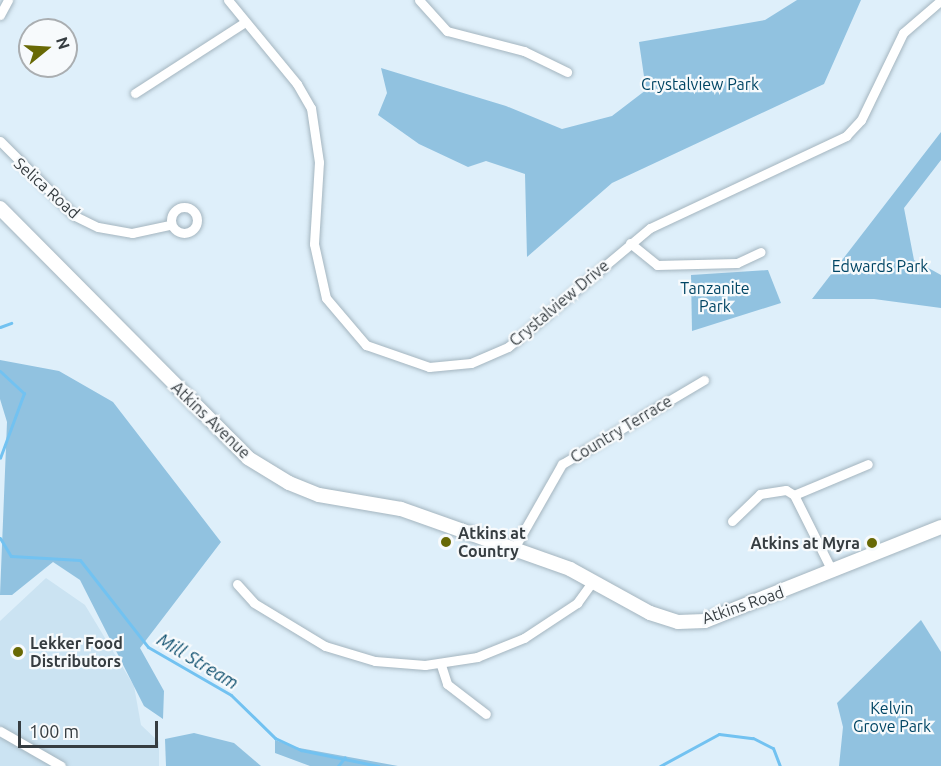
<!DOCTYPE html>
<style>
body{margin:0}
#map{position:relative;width:941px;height:766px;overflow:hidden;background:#deeffa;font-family:Ubuntu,sans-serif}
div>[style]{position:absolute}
.built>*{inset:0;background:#cbe3f2}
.green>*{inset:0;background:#91c2e0}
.stream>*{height:3px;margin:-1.5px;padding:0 1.5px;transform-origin:1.5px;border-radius:1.5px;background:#72c2f1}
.roads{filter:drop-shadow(0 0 2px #a4b5bf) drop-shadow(0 0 2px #a4b5bf)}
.street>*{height:9px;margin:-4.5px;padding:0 4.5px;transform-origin:4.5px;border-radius:4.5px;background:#fff}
.street>.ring{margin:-4.5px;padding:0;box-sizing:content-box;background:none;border:9px solid #fff;border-radius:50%}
.secondary>*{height:14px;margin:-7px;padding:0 7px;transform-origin:7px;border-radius:7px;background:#fff}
.dots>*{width:16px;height:16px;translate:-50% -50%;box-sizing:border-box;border:3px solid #f7fafc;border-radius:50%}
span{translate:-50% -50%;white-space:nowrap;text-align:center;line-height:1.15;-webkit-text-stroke:4.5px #f7fafc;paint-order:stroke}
.park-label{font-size:16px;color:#004564}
.street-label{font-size:16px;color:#363d41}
.poi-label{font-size:16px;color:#363d41;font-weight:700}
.left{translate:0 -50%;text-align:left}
.right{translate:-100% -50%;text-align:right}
.water-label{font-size:18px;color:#0e4f6e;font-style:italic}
.north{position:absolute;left:18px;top:18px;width:60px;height:60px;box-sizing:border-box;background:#f7fafc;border:2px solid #aaaeb1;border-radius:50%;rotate:72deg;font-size:16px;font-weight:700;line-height:24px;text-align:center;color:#363d41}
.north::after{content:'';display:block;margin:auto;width:21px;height:27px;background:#686905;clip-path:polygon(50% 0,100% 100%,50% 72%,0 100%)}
.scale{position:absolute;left:18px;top:721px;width:140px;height:27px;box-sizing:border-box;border:3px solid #363d41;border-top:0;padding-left:8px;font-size:18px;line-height:21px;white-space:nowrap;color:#363d41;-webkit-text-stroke:4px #f7fafc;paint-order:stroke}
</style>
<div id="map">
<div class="built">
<div style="clip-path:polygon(46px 578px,85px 605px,134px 686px,141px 725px,159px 742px,159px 766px,0 766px,0 621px)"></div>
</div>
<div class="green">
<div style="clip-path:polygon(797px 0,861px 0,824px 84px,612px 183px,527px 257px,525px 174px,486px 161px,468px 167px,419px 144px,378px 115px,387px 93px,381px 68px,506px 106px,562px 129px,612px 116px,646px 90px,639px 42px,765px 20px)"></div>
<div style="clip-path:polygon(941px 132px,941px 160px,904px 208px,914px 260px,941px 275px,941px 308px,874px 299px,812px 299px)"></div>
<div style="clip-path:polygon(768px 270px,781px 303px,692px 331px,691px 275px)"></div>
<div style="clip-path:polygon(0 360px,59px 371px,113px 402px,221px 542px,140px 648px,164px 691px,163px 719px,144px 706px,80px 580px,53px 562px,12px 595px,0 595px,7px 422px,0 399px)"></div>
<div style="clip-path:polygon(921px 620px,941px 652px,941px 766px,839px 766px,843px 727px,837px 703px)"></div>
<div style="clip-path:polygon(194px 733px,234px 743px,261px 766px,166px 766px,165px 739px)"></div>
<div style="clip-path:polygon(275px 740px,294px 747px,398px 766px,310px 766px,275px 753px)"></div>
</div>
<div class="stream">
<div style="left:0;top:327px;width:12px;rotate:-20deg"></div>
<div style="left:0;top:371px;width:33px;rotate:43deg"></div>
<div style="left:24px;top:393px;width:69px;rotate:110.3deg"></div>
<div style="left:0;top:538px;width:21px;rotate:59deg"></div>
<div style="left:11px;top:556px;width:69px;rotate:3.3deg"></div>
<div style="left:80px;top:560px;width:110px;rotate:52deg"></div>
<div style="left:148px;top:647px;width:96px;rotate:30deg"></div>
<div style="left:231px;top:695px;width:62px;rotate:44.3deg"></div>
<div style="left:275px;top:738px;width:29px;rotate:25deg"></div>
<div style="left:301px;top:750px;width:79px;rotate:11.7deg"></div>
<div style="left:338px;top:766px;width:11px;rotate:-52deg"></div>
<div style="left:660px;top:766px;width:67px;rotate:-28.5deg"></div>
<div style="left:719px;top:734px;width:34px;rotate:7deg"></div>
<div style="left:753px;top:738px;width:22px;rotate:27deg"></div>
<div style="left:773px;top:748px;width:19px;rotate:69deg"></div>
</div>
<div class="roads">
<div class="street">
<div style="left:228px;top:0;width:109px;rotate:50.6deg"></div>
<div style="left:297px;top:84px;width:28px;rotate:60deg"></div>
<div style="left:311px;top:108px;width:55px;rotate:81.6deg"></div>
<div style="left:319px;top:162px;width:82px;rotate:93.5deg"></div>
<div style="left:314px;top:244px;width:55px;rotate:77.5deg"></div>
<div style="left:326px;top:298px;width:62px;rotate:49.6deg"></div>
<div style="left:366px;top:345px;width:67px;rotate:19.2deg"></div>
<div style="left:429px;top:367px;width:42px;rotate:-5.4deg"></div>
<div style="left:471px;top:363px;width:40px;rotate:-23.4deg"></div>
<div style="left:508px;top:347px;width:185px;rotate:-40deg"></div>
<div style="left:650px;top:228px;width:217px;rotate:-25.1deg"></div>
<div style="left:846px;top:136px;width:22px;rotate:-47deg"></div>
<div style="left:861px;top:120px;width:97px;rotate:-64.2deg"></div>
<div style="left:903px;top:33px;width:48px;rotate:-40.7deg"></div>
<div style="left:419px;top:0;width:42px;rotate:47.9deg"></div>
<div style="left:447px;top:31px;width:80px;rotate:14.6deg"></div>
<div style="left:524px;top:51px;width:48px;rotate:26deg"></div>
<div style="left:0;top:15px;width:17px;rotate:-62deg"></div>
<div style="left:135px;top:93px;width:127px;rotate:-32.8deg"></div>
<div style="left:0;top:141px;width:106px;rotate:45deg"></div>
<div style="left:75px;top:216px;width:25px;rotate:26deg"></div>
<div style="left:98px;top:227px;width:35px;rotate:10deg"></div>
<div style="left:132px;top:233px;width:40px;rotate:-12deg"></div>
<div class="ring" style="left:171px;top:207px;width:17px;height:17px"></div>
<div style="left:630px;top:243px;width:35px;rotate:39deg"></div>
<div style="left:657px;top:265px;width:80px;rotate:-1.4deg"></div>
<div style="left:737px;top:263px;width:26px;rotate:-25deg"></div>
<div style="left:794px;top:495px;width:80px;rotate:-22.7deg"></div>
<div style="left:732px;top:521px;width:39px;rotate:-44deg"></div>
<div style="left:760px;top:494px;width:26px;rotate:-9deg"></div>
<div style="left:786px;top:490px;width:9px;rotate:32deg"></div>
<div style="left:794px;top:495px;width:85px;rotate:63.4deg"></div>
<div style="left:513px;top:550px;width:99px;rotate:-60.3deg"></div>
<div style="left:562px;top:464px;width:165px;rotate:-30.6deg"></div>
<div style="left:237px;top:584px;width:25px;rotate:48deg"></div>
<div style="left:254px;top:603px;width:83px;rotate:31.2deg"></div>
<div style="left:325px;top:646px;width:52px;rotate:16.7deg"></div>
<div style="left:375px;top:661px;width:50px;rotate:4.6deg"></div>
<div style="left:425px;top:665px;width:53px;rotate:-8.7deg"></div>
<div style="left:477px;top:657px;width:51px;rotate:-22deg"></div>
<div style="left:524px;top:638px;width:64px;rotate:-33.4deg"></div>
<div style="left:577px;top:603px;width:27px;rotate:-54deg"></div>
<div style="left:441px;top:665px;width:20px;rotate:72deg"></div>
<div style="left:447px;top:684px;width:49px;rotate:37.6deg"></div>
<div style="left:0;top:731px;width:70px;rotate:29.8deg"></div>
</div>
<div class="secondary">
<div style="left:0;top:208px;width:352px;rotate:45.2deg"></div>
<div style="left:248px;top:458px;width:48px;rotate:31.4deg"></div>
<div style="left:289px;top:483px;width:32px;rotate:22deg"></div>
<div style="left:319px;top:495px;width:83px;rotate:9.7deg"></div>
<div style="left:401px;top:509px;width:179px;rotate:19.5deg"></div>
<div style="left:570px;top:569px;width:91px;rotate:28.8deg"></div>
<div style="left:650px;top:613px;width:29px;rotate:18deg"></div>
<div style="left:678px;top:622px;width:27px;rotate:-2deg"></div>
<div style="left:705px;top:621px;width:254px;rotate:-21.7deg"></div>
</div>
</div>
<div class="dots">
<div style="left:446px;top:542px;background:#686905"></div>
<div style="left:872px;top:543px;background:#686905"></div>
<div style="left:18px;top:652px;background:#686905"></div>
</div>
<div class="park-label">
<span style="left:700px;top:84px">Crystalview Park</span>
<span style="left:880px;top:266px">Edwards Park</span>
<span style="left:715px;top:297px">Tanzanite<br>Park</span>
<span style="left:892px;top:717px">Kelvin<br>Grove Park</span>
</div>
<div class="street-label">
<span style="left:47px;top:188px;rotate:42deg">Selica Road</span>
<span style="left:559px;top:303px;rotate:-40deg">Crystalview Drive</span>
<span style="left:211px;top:420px;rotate:44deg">Atkins Avenue</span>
<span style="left:621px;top:429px;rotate:-31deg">Country Terrace</span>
<span style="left:743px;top:605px;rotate:-19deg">Atkins Road</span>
</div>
<div class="poi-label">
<span class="left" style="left:458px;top:542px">Atkins at<br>Country</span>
<span class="right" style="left:860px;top:543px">Atkins at Myra</span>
<span class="left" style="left:30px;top:652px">Lekker Food<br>Distributors</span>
</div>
<div class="water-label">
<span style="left:198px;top:661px;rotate:31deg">Mill Stream</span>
</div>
<div class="north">N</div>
<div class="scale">100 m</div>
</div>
